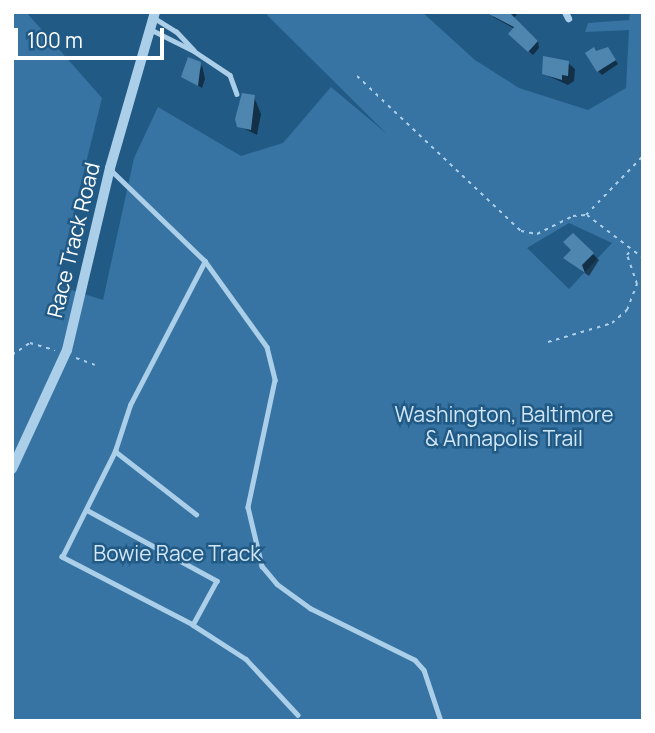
<!DOCTYPE html>
<style>
body{margin:0}
#map{position:relative;width:655px;height:733px;overflow:hidden;background:#225a86;font-family:Manrope,sans-serif}
div>[style]{position:absolute}
.green>*{inset:0;background:#3774a3}
.shadow>*{inset:0;background:#0007}
.building>*{inset:0;background:#4f86b0}
.path>*{height:2px;margin-top:-1px;transform-origin:0;background:repeating-linear-gradient(90deg,#accfe9 0 3.5px,transparent 0 8.5px)}
.service>*{height:4.5px;margin:-2.25px;padding:0 2.25px;transform-origin:2.25px;border-radius:2.25px;background:#accfe9}
.minor>*{height:7px;margin:-3.5px;padding:0 3.5px;transform-origin:3.5px;border-radius:3.5px;background:#accfe9}
.tertiary>*{height:10px;margin:-5px;padding:0 5px;transform-origin:5px;border-radius:5px;background:#accfe9}
span{translate:-50% -50%;white-space:nowrap;text-align:center;line-height:1.15;-webkit-text-stroke:5px #225a86;paint-order:stroke}
.street-label{font-size:21px;color:#fff}
.park-label{font-size:21px;color:#d1e7f7}
.frame{position:absolute;inset:0;border:14px solid #fff;pointer-events:none}
.scale{position:absolute;left:14px;top:28px;width:150px;height:32px;box-sizing:border-box;border:4px solid #fff;border-top:0;padding-left:9px;font-size:21px;line-height:24px;white-space:nowrap;color:#fff;-webkit-text-stroke:5px #225a86;paint-order:stroke}
</style>
<div id="map">
<div class="green">
<div style="clip-path:polygon(evenodd,12px 12px,26px 12px,102px 98px,56px 285px,103px 300px,134px 158px,158px 107px,241px 156px,283px 143px,331px 87px,387px 134px,264px 12px,422px 12px,475px 60px,519px 88px,588px 110px,626px 88px,629px 30px,585px 32px,588px 23px,629px 20px,630px 12px,643px 12px,643px 721px,12px 721px,12px 12px,569px 223px,612px 243px,569px 289px,527px 248px,569px 223px)"></div>
</div>
<div class="shadow">
<div style="clip-path:polygon(496px 12px,517px 14px,514px 18px,538px 41px,539px 48px,533px 55px,510px 34px,515px 29px,493px 17px)"></div>
<div style="clip-path:polygon(611px 53px,618px 64px,602px 75px,598px 71px)"></div>
<div style="clip-path:polygon(568px 63px,575px 69px,574px 81px,568px 85px,544px 74px)"></div>
<div style="clip-path:polygon(202px 65px,205px 79px,202px 88px,183px 77px,196px 80px)"></div>
<div style="clip-path:polygon(254px 97px,261px 114px,257px 135px,239px 126px)"></div>
<div style="clip-path:polygon(573px 235px,599px 260px,589px 276px,572px 264px)"></div>
</div>
<div class="building">
<div style="clip-path:polygon(485px 12px,509px 12px,538px 41px,528px 52px,508px 34px,514px 27px)"></div>
<div style="clip-path:polygon(594px 47px,596px 51px,608px 47px,616px 60px,597px 72px,585px 53px)"></div>
<div style="clip-path:polygon(543px 56px,569px 61px,568px 76px,562px 75px,562px 80px,542px 74px)"></div>
<div style="clip-path:polygon(188px 57px,201px 62px,198px 86px,181px 77px)"></div>
<div style="clip-path:polygon(242px 93px,255px 95px,251px 130px,237px 127px,235px 119px)"></div>
<div style="clip-path:polygon(573px 233px,594px 253px,582px 265px,585px 273px,563px 258px,571px 250px,563px 242px)"></div>
</div>
<div class="path">
<div style="left:357px;top:76px;width:226px;rotate:43.4deg"></div>
<div style="left:521px;top:231px;width:16px;rotate:11deg"></div>
<div style="left:537px;top:234px;width:40px;rotate:-26.6deg"></div>
<div style="left:573px;top:216px;width:13px;rotate:-4deg"></div>
<div style="left:586px;top:215px;width:82px;rotate:-46deg"></div>
<div style="left:587px;top:215px;width:71px;rotate:37.5deg"></div>
<div style="left:548px;top:342px;width:67px;rotate:-16.5deg"></div>
<div style="left:612px;top:323px;width:20px;rotate:-41deg"></div>
<div style="left:627px;top:310px;width:28px;rotate:-69deg"></div>
<div style="left:637px;top:284px;width:31px;rotate:-109deg"></div>
<div style="left:627px;top:255px;width:8px;rotate:-50deg"></div>
<div style="left:12px;top:355px;width:22px;rotate:-34deg"></div>
<div style="left:30px;top:343px;width:26px;rotate:16deg"></div>
<div style="left:76px;top:358px;width:20px;rotate:20deg"></div>
</div>
<div class="service">
<div style="left:150px;top:29px;width:49px;rotate:26.6deg"></div>
<div style="left:194px;top:51px;width:26px;rotate:-133deg"></div>
<div style="left:176px;top:32px;width:25px;rotate:-148deg"></div>
<div style="left:194px;top:51px;width:43px;rotate:33.7deg"></div>
<div style="left:230px;top:75px;width:20px;rotate:70deg"></div>
<div style="left:110px;top:169px;width:132px;rotate:44.1deg"></div>
<div style="left:205px;top:261px;width:106px;rotate:54.2deg"></div>
<div style="left:267px;top:347px;width:34px;rotate:76deg"></div>
<div style="left:275px;top:380px;width:130px;rotate:102deg"></div>
<div style="left:248px;top:507px;width:61px;rotate:76.7deg"></div>
<div style="left:262px;top:566px;width:23px;rotate:50deg"></div>
<div style="left:277px;top:584px;width:41px;rotate:36deg"></div>
<div style="left:310px;top:608px;width:117px;rotate:26.3deg"></div>
<div style="left:415px;top:660px;width:13px;rotate:48deg"></div>
<div style="left:424px;top:670px;width:54px;rotate:71.6deg"></div>
<div style="left:115px;top:451px;width:103px;rotate:37.9deg"></div>
<div style="left:87px;top:510px;width:148px;rotate:28.6deg"></div>
<div style="left:217px;top:581px;width:50px;rotate:118.6deg"></div>
<div style="left:193px;top:625px;width:148px;rotate:-152.6deg"></div>
<div style="left:62px;top:557px;width:119px;rotate:-63.4deg"></div>
<div style="left:115px;top:451px;width:48px;rotate:-71.9deg"></div>
<div style="left:130px;top:405px;width:162px;rotate:-62.5deg"></div>
<div style="left:193px;top:625px;width:63px;rotate:32.7deg"></div>
<div style="left:246px;top:659px;width:76px;rotate:47.1deg"></div>
</div>
<div class="minor">
<div style="left:565px;top:12px;width:7px;rotate:63deg"></div>
</div>
<div class="tertiary">
<div style="left:12px;top:469px;width:131px;rotate:-65.2deg"></div>
<div style="left:67px;top:350px;width:187px;rotate:-76.7deg"></div>
<div style="left:110px;top:168px;width:162px;rotate:-73.9deg"></div>
</div>
<div class="street-label">
<span style="left:73px;top:240px;rotate:-76deg">Race Track Road</span>
</div>
<div class="park-label">
<span style="left:504px;top:426px">Washington, Baltimore<br>&amp; Annapolis Trail</span>
<span style="left:177px;top:553px">Bowie Race Track</span>
</div>
<div class="frame"></div>
<div class="scale">100 m</div>
</div>
